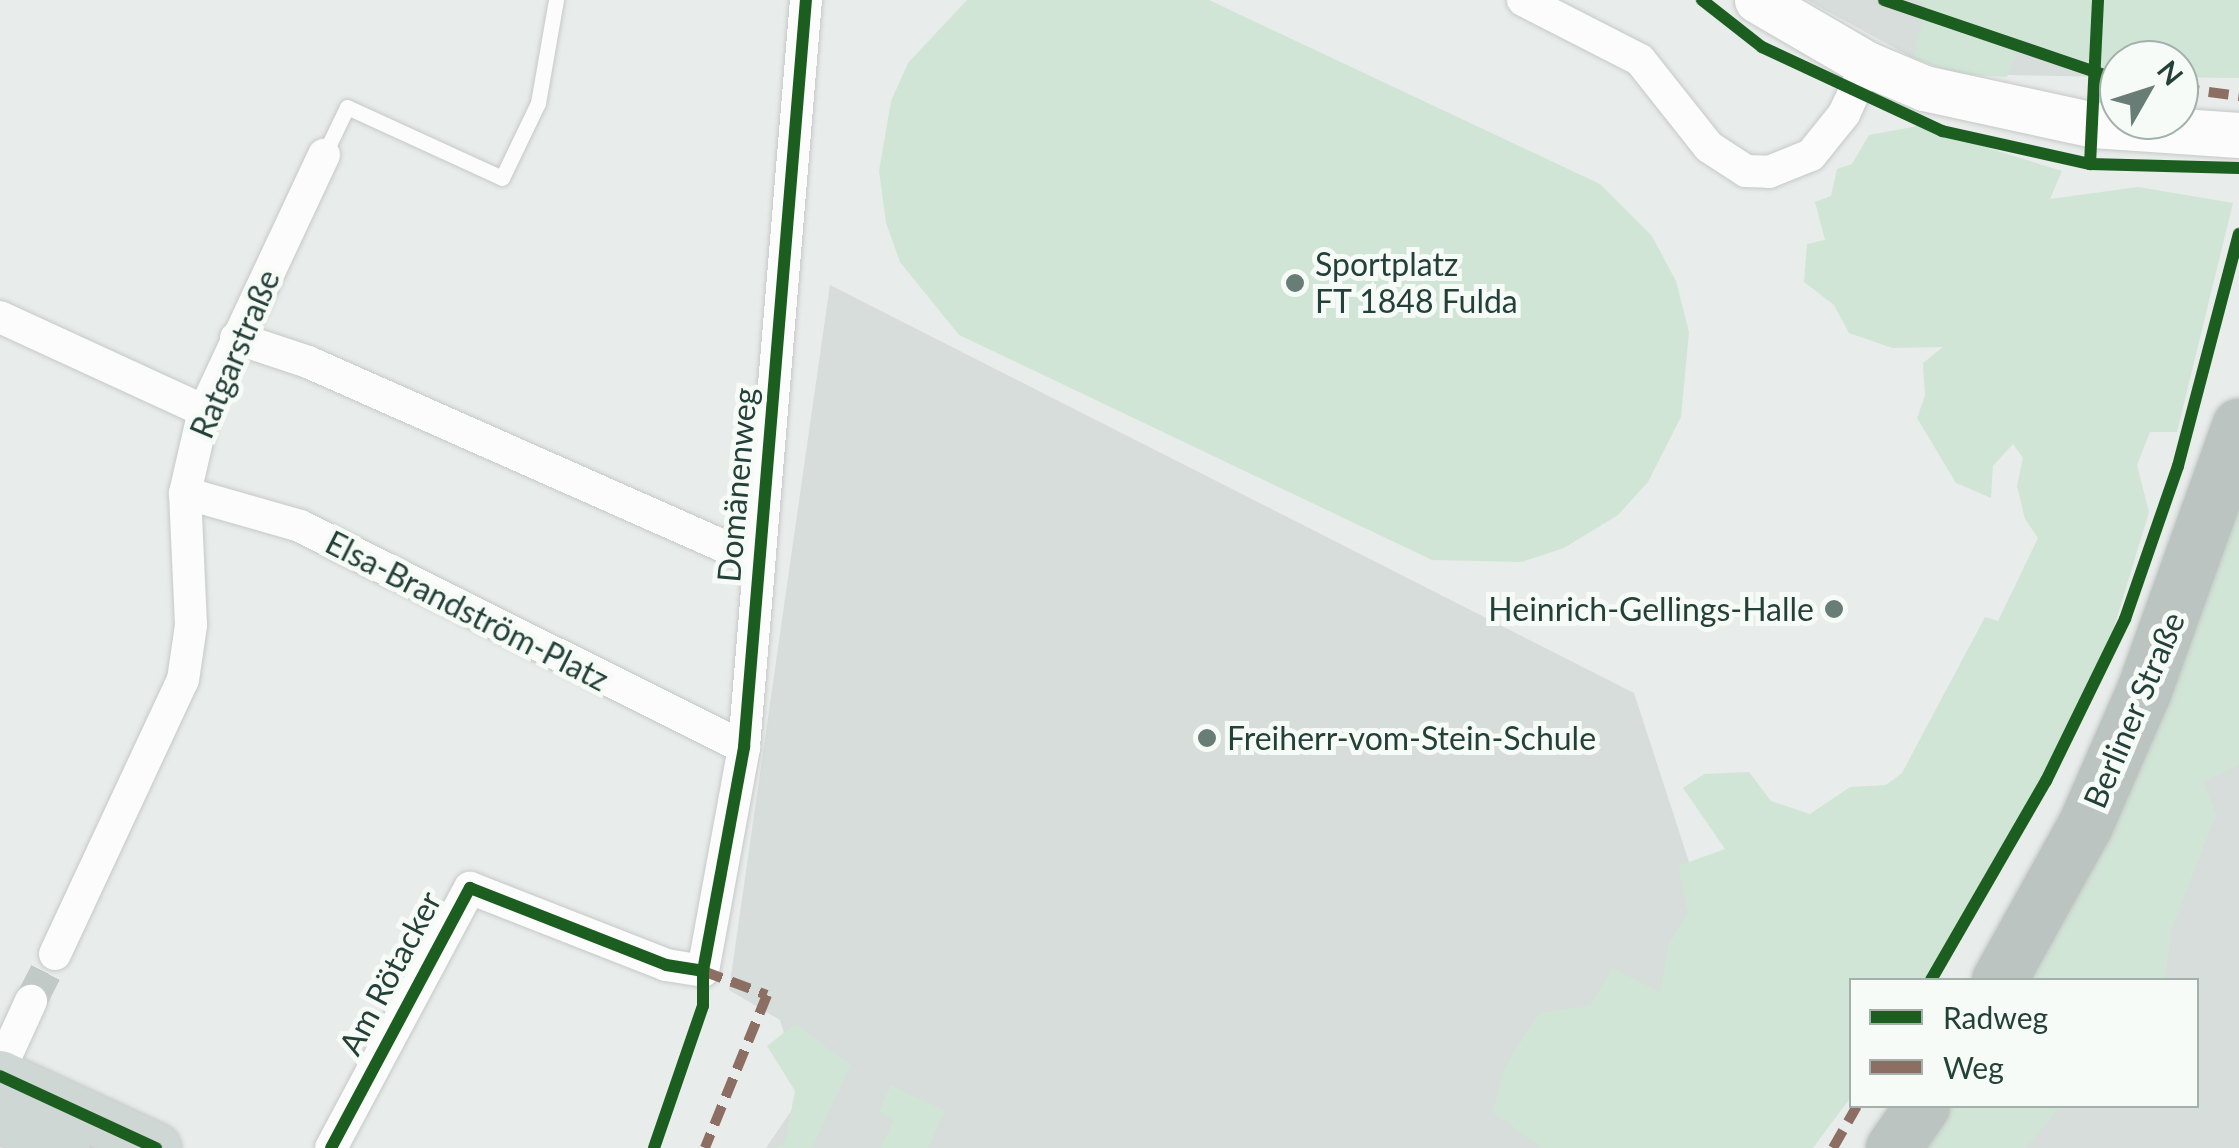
<!DOCTYPE html>
<meta charset="utf-8">
<style>
body{margin:0}
#map{position:relative;width:2239px;height:1148px;overflow:hidden;background:#e8ecea;font-family:Lato,sans-serif}
div>[style]{position:absolute}
.built>*{inset:0;background:#d6ddda}
.green>*{inset:0;background:#d1e5d7}
.street-tunnel>*{height:32px;margin-top:-16px;transform-origin:0;background:repeating-linear-gradient(90deg,#c1cac7 0 32px,transparent 0 48px)}
.roads{filter:drop-shadow(0 0 2px #c5c9c7) drop-shadow(0 0 2px #c5c9c7)}
.lane>*{height:15px;margin:-7.5px;padding:0 7.5px;transform-origin:7.5px;border-radius:7.5px;background:#fcfcfc}
.street>*{height:32px;margin:-16px;padding:0 16px;transform-origin:16px;border-radius:16px;background:#fcfcfc}
.secondary>*{height:45px;margin:-22.5px;padding:0 22.5px;transform-origin:22.5px;border-radius:22.5px;background:#fcfcfc}
.primary>*{height:50px;margin:-25px;padding:0 25px;transform-origin:25px;border-radius:25px;background:#cfd7d5}
.highway>*{height:55px;margin:-27.5px;padding:0 27.5px;transform-origin:27.5px;border-radius:27.5px;background:#bcc4c2}
.quiet>*{height:10px;margin-top:-5px;transform-origin:0;background:repeating-linear-gradient(90deg,#8d6e63 0 20px,transparent 0 30px)}
.cycleway>*{height:12px;margin:-6px;padding:0 6px;transform-origin:6px;border-radius:6px;background:#1b5e20}
.dots>*{width:28px;height:28px;translate:-50% -50%;box-sizing:border-box;border:5px solid #f6fbf8;border-radius:50%}
span{translate:-50% -50%;white-space:nowrap;text-align:center;line-height:1.15;-webkit-text-stroke:10px #f6fbf8;paint-order:stroke}
.poi-label{font-size:32px;color:#244139}
.left{translate:0 -50%;text-align:left}
.right{translate:-100% -50%;text-align:right}
.street-label{font-size:32px;color:#244139}
.legend{position:absolute;left:1849px;top:978px;width:350px;height:130px;box-sizing:border-box;background:#f6fbf8;border:2px solid #a2b1ac;margin:0;padding:12px 18px;list-style:none;font-size:30px;color:#244139}
.legend li{display:flex;align-items:center;gap:20px;height:50px}
.legend b{width:50px;border:2px solid #a2b1ac}
.north{position:absolute;left:2099px;top:40px;width:100px;height:100px;box-sizing:border-box;background:#f6fbf8;border:2px solid #a2b1ac;border-radius:50%;rotate:51deg;font-size:28px;font-weight:700;line-height:40px;text-align:center;color:#244139}
.north::after{content:'';display:block;margin:auto;width:35px;height:45px;background:#697d77;clip-path:polygon(50% 0,100% 100%,50% 72%,0 100%)}
</style>
<div id="map">
<div class="built">
<div style="clip-path:polygon(1807px 0,2239px 0,2239px 78px,2179px 77px,2179px 60px,2119px 60px,2119px 77px,1958px 74px,1913px 58px)"></div>
<div style="clip-path:polygon(830px 285px,1634px 693px,1689px 862px,1687px 1148px,766px 1148px,802px 1095px,780px 1020px,729px 990px)"></div>
<div style="clip-path:polygon(2239px 505px,2239px 1148px,1917px 1148px,1943px 1106px,2196px 1106px,2196px 980px,2021px 980px)"></div>
</div>
<div class="green">
<div style="clip-path:polygon(967px 0,1209px 0,1600px 184px,1652px 236px,1676px 281px,1689px 332px,1681px 417px,1648px 482px,1618px 515px,1564px 548px,1522px 562px,1432px 560px,959px 335px,900px 262px,886px 223px,879px 171px,891px 101px,908px 63px)"></div>
<div style="clip-path:polygon(1917px 0,2239px 0,2239px 78px,2179px 75px,2179px 60px,2119px 60px,2119px 68px,2087px 65px,2022px 39px,2007px 77px,1958px 74px,1913px 58px,1926px 6px)"></div>
<div style="clip-path:polygon(1918px 126px,2062px 171px,2050px 199px,2138px 187px,2233px 203px,2177px 432px,2150px 432px,2137px 465px,2149px 512px,2101px 670px,1932px 980px,1852px 980px,1851px 1097px,1813px 1148px,1542px 1148px,1493px 1112px,1504px 1069px,1539px 1013px,1590px 1006px,1612px 968px,1660px 993px,1669px 944px,1688px 913px,1678px 866px,1725px 849px,1683px 788px,1704px 774px,1749px 772px,1771px 801px,1810px 814px,1850px 787px,1886px 785px,1902px 773px,1985px 617px,1998px 621px,2038px 538px,2025px 519px,2017px 486px,2023px 458px,2013px 444px,1993px 466px,1991px 498px,1956px 483px,1917px 418px,1925px 396px,1923px 363px,1943px 347px,1892px 348px,1849px 333px,1834px 305px,1804px 282px,1807px 244px,1825px 240px,1815px 202px,1831px 196px,1837px 169px,1852px 164px,1869px 135px)"></div>
<div style="clip-path:polygon(2239px 465px,2239px 765px,2203px 781px,2216px 815px,2172px 927px,2165px 980px,2012px 980px)"></div>
<div style="clip-path:polygon(795px 1024px,850px 1065px,812px 1148px,776px 1148px,785px 1143px,795px 1091px,767px 1046px)"></div>
<div style="clip-path:polygon(891px 1085px,945px 1111px,928px 1148px,881px 1148px,894px 1120px,879px 1112px)"></div>
<div style="clip-path:polygon(1932px 1106px,2060px 1106px,2026px 1148px,1904px 1148px)"></div>
</div>
<div class="street-tunnel">
<div style="left:31px;top:1001px;width:53px;rotate:-62.9deg"></div>
</div>
<div class="roads">
<div class="lane">
<div style="left:324px;top:155px;width:53px;rotate:-64.4deg"></div>
<div style="left:347px;top:107px;width:170px;rotate:24.6deg"></div>
<div style="left:502px;top:178px;width:83px;rotate:-64.4deg"></div>
<div style="left:538px;top:103px;width:105px;rotate:-80.1deg"></div>
</div>
<div class="street">
<div style="left:1523px;top:0;width:131px;rotate:27.1deg"></div>
<div style="left:1640px;top:60px;width:111px;rotate:51.6deg"></div>
<div style="left:1709px;top:147px;width:44px;rotate:33deg"></div>
<div style="left:1746px;top:171px;width:23px;rotate:2deg"></div>
<div style="left:1769px;top:172px;width:45px;rotate:-22deg"></div>
<div style="left:1811px;top:155px;width:53px;rotate:-51.2deg"></div>
<div style="left:1844px;top:114px;width:55px;rotate:-65.3deg"></div>
<div style="left:0;top:317px;width:225px;rotate:24.7deg"></div>
<div style="left:236px;top:338px;width:76px;rotate:18.4deg"></div>
<div style="left:308px;top:362px;width:492px;rotate:23.9deg"></div>
<div style="left:185px;top:493px;width:120px;rotate:16deg"></div>
<div style="left:300px;top:526px;width:496px;rotate:26.5deg"></div>
<div style="left:55px;top:954px;width:302px;rotate:-65deg"></div>
<div style="left:183px;top:680px;width:56px;rotate:-81.7deg"></div>
<div style="left:191px;top:625px;width:132px;rotate:-92.6deg"></div>
<div style="left:185px;top:493px;width:84px;rotate:-77deg"></div>
<div style="left:204px;top:411px;width:283px;rotate:-64.9deg"></div>
<div style="left:0;top:1069px;width:75px;rotate:-65.5deg"></div>
<div style="left:331px;top:1148px;width:295px;rotate:-61.9deg"></div>
<div style="left:470px;top:888px;width:211px;rotate:21.4deg"></div>
<div style="left:666px;top:965px;width:37px;rotate:9deg"></div>
<div style="left:703px;top:971px;width:228px;rotate:-79.6deg"></div>
<div style="left:744px;top:747px;width:750px;rotate:-85.26deg"></div>
</div>
<div class="secondary">
<div style="left:1757px;top:0;width:127px;rotate:30.2deg"></div>
<div style="left:1867px;top:64px;width:62px;rotate:22.8deg"></div>
<div style="left:1924px;top:88px;width:173px;rotate:12.3deg"></div>
<div style="left:2093px;top:125px;width:146px;rotate:3.9deg"></div>
</div>
<div class="primary">
<div style="left:0;top:1076px;width:172px;rotate:24.8deg"></div>
<div style="left:0;top:1117px;width:72px;rotate:25.5deg"></div>
</div>
<div class="highway">
<div style="left:1999px;top:980px;width:177px;rotate:-61deg"></div>
<div style="left:2085px;top:825px;width:147px;rotate:-66.4deg"></div>
<div style="left:2144px;top:690px;width:281px;rotate:-70.2deg"></div>
<div style="left:1893px;top:1148px;width:51px;rotate:-55.4deg"></div>
</div>
</div>
<div class="quiet">
<div style="left:2179px;top:88px;width:61px;rotate:7.6deg"></div>
<div style="left:703px;top:976px;width:5px;rotate:-90deg"></div>
<div style="left:703px;top:971px;width:68px;rotate:20.6deg"></div>
<div style="left:767px;top:995px;width:165px;rotate:112.1deg"></div>
<div style="left:1833px;top:1148px;width:48px;rotate:-60.3deg"></div>
</div>
<div class="cycleway">
<div style="left:1702px;top:0;width:76px;rotate:38.1deg"></div>
<div style="left:1762px;top:47px;width:199px;rotate:25deg"></div>
<div style="left:1942px;top:131px;width:152px;rotate:12.6deg"></div>
<div style="left:2090px;top:164px;width:149px;rotate:1.5deg"></div>
<div style="left:1884px;top:0;width:248px;rotate:18.8deg"></div>
<div style="left:2090px;top:164px;width:164px;rotate:-87.2deg"></div>
<div style="left:1931px;top:980px;width:230px;rotate:-60deg"></div>
<div style="left:2046px;top:781px;width:180px;rotate:-64deg"></div>
<div style="left:2125px;top:619px;width:162px;rotate:-70.9deg"></div>
<div style="left:2178px;top:466px;width:240px;rotate:-75.3deg"></div>
<div style="left:0;top:1076px;width:172px;rotate:24.8deg"></div>
<div style="left:331px;top:1148px;width:295px;rotate:-61.9deg"></div>
<div style="left:470px;top:888px;width:211px;rotate:21.4deg"></div>
<div style="left:666px;top:965px;width:37px;rotate:9deg"></div>
<div style="left:654px;top:1148px;width:150px;rotate:-71deg"></div>
<div style="left:703px;top:1006px;width:35px;rotate:-90deg"></div>
<div style="left:703px;top:971px;width:228px;rotate:-79.6deg"></div>
<div style="left:744px;top:747px;width:750px;rotate:-85.26deg"></div>
</div>
<div class="dots">
<div style="left:1295px;top:283px;background:#697d77"></div>
<div style="left:1834px;top:609px;background:#697d77"></div>
<div style="left:1207px;top:738px;background:#697d77"></div>
</div>
<div class="poi-label">
<span class="left" style="left:1315px;top:283px">Sportplatz<br>FT 1848 Fulda</span>
<span class="right" style="left:1814px;top:609px">Heinrich-Gellings-Halle</span>
<span class="left" style="left:1227px;top:738px">Freiherr-vom-Stein-Schule</span>
</div>
<div class="street-label">
<span style="left:235px;top:354px;rotate:-67deg">Ratgarstraße</span>
<span style="left:737px;top:485px;rotate:-85deg">Domänenweg</span>
<span style="left:467px;top:611px;rotate:27deg">Elsa-Brandström-Platz</span>
<span style="left:2134px;top:710px;rotate:-67deg">Berliner Straße</span>
<span style="left:390px;top:973px;rotate:-62deg">Am Rötacker</span>
</div>
<ul class="legend">
<li><b style="height:12px;background:#1b5e20"></b>Radweg</li>
<li><b style="height:12px;background:#8d6e63"></b>Weg</li>
</ul>
<div class="north">N</div>
</div>
